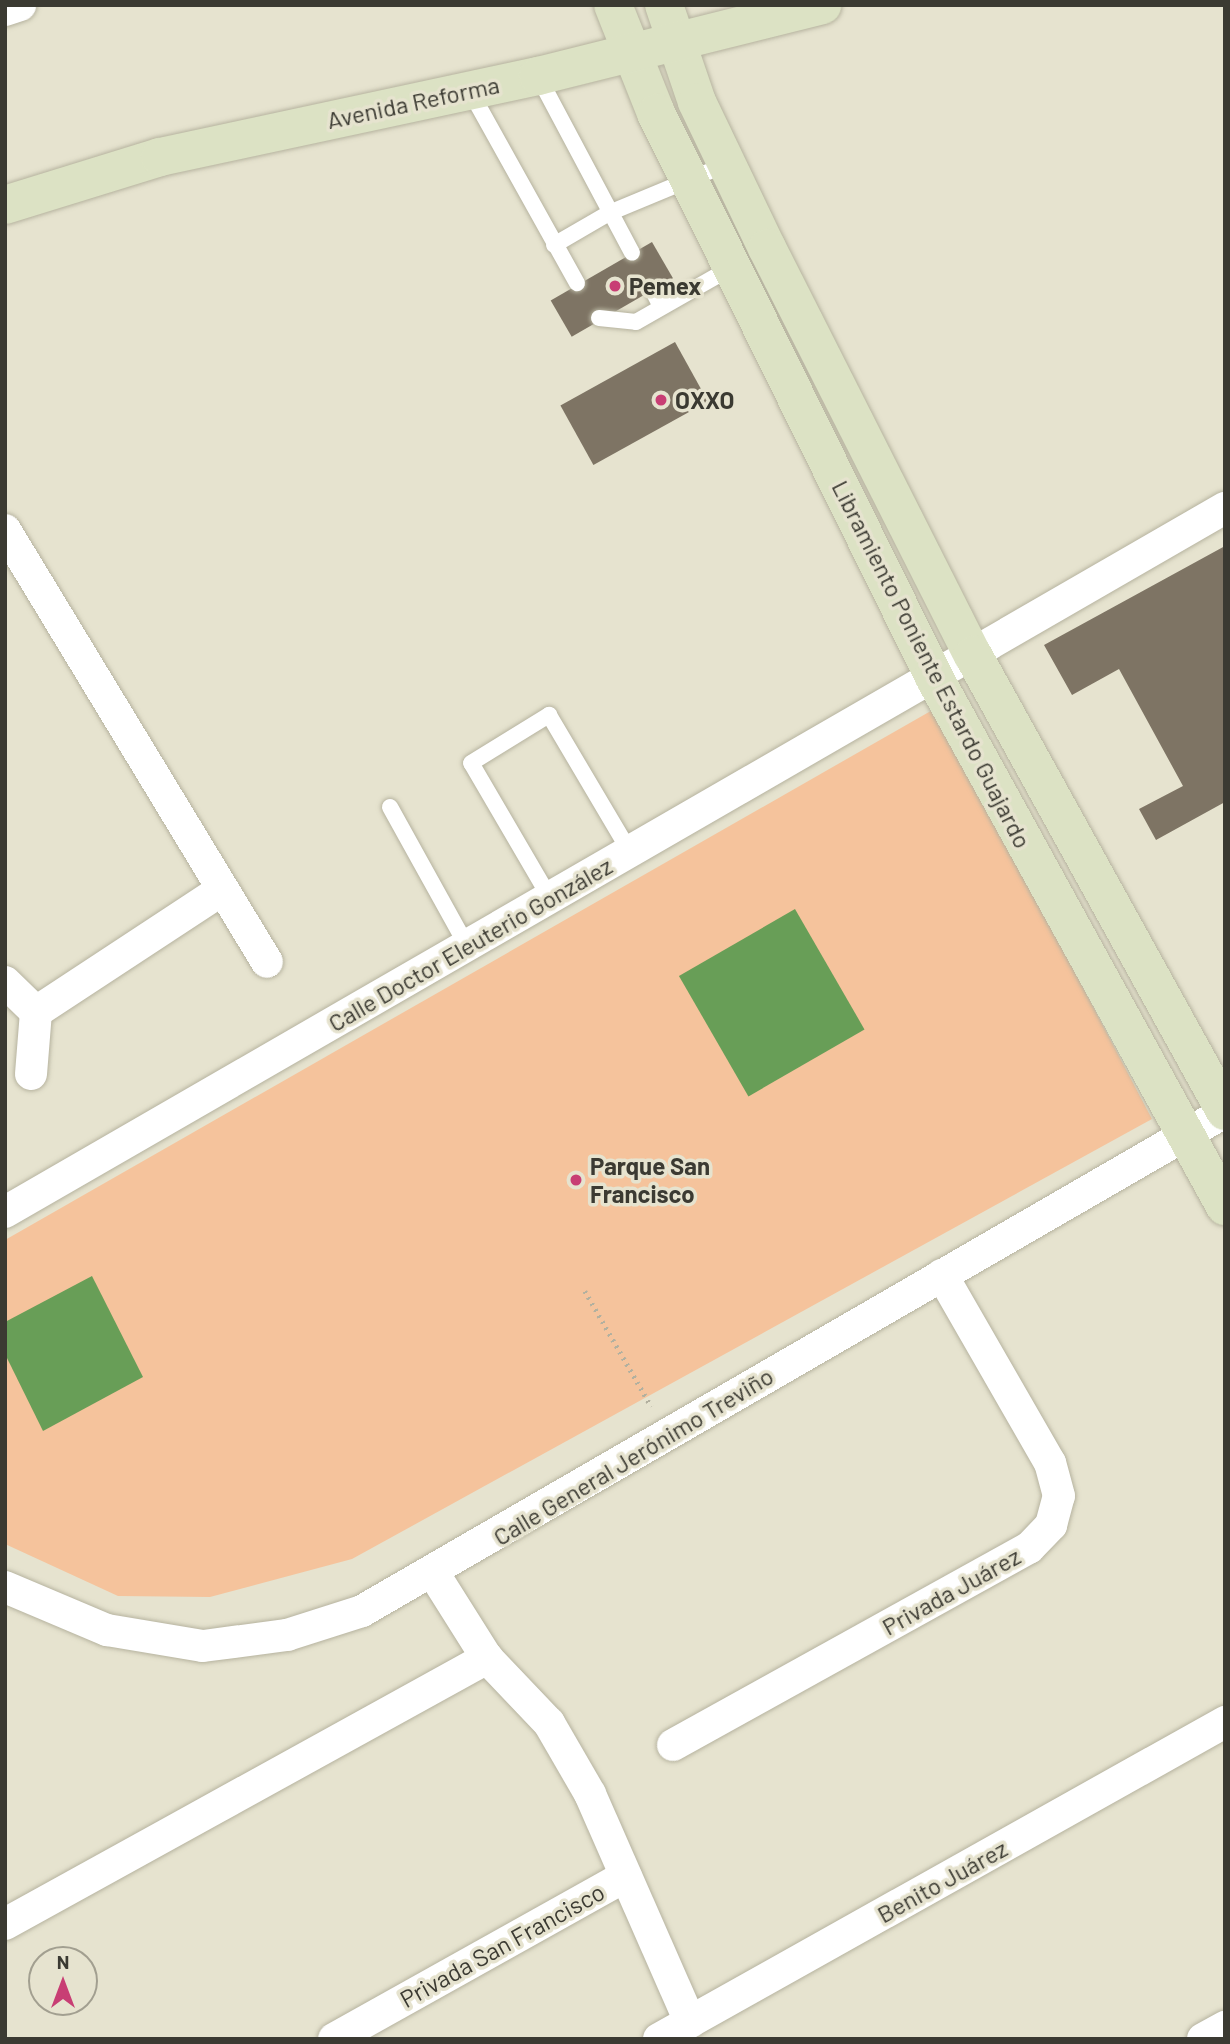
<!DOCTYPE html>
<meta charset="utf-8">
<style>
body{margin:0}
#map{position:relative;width:1230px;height:2044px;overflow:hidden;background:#e6e3cf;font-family:Barlow,sans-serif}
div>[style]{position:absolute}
.green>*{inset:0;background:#f5c39c}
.water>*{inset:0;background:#689e57;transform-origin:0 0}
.building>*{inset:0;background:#7e7464;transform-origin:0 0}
.path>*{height:4.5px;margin-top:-2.25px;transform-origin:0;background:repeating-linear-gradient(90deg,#b2b09f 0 2px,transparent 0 7px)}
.roads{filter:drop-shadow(0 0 2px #b6b39f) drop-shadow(0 0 2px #b6b39f)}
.lane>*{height:16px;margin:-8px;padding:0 8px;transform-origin:8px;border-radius:8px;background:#fff}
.street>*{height:32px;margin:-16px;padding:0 16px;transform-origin:16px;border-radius:16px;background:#fff}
.secondary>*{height:38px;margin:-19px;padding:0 19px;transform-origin:19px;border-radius:19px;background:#dce2c4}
.dots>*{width:19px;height:19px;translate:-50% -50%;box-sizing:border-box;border:4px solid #e6e3cf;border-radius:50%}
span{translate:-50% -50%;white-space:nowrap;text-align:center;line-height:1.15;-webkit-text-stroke:7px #e6e3cf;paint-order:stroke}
.street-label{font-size:24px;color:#3b3a32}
.poi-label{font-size:24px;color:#3b3a32;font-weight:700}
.left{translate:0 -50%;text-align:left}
.frame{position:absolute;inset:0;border:7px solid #3b3a32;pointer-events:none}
.north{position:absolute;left:28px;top:1946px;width:70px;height:70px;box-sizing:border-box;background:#e6e3cf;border:2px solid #a29f90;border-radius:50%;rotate:0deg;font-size:19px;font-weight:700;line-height:28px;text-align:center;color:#3b3a32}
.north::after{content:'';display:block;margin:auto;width:24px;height:32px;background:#c83e74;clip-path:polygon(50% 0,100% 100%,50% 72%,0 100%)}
</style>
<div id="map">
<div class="green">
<div style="clip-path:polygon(936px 708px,1152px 1119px,352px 1559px,210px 1597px,118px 1596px,5px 1544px,5px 1240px)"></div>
</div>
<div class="water">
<div style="left:795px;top:909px;width:139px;height:134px;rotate:60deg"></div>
<div style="clip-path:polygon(92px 1276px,143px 1377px,43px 1431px,5px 1354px,5px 1322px)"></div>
</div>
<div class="building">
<div style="left:652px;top:242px;width:42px;height:117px;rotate:60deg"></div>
<div style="left:675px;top:342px;width:68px;height:131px;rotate:61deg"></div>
<div style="clip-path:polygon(1225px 546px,1225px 802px,1156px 840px,1139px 809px,1183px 786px,1119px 669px,1072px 695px,1044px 645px)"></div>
</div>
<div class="path">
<div style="left:585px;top:1291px;width:133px;rotate:60.1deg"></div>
</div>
<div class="roads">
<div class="lane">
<div style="left:538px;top:76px;width:200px;rotate:62deg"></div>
<div style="left:470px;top:91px;width:220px;rotate:60.9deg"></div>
<div style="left:554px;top:245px;width:64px;rotate:-30.2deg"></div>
<div style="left:609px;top:213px;width:126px;rotate:-22.5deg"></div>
<div style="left:652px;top:289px;width:20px;rotate:63deg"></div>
<div style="left:599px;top:318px;width:37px;rotate:6deg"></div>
<div style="left:636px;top:322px;width:113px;rotate:-29.7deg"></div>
<div style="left:390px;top:807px;width:159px;rotate:61deg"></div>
<div style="left:550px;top:898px;width:156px;rotate:-120.3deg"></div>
<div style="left:471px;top:763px;width:92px;rotate:-31.6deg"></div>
<div style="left:549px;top:715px;width:159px;rotate:59.4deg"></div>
</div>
<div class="street">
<div style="left:5px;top:10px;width:16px;rotate:-18deg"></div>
<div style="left:5px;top:530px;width:505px;rotate:58.76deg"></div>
<div style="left:5px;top:982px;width:43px;rotate:44.1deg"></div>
<div style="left:36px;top:1012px;width:220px;rotate:-33.3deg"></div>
<div style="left:31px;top:1074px;width:62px;rotate:-85.4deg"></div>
<div style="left:5px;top:1212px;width:1409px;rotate:-29.99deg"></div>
<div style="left:434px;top:1574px;width:99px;rotate:57.8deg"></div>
<div style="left:487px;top:1658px;width:90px;rotate:46.4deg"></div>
<div style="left:549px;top:1723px;width:82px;rotate:60deg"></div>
<div style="left:590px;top:1794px;width:249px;rotate:66.3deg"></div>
<div style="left:5px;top:1587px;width:111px;rotate:22.9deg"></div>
<div style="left:107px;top:1630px;width:97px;rotate:9.5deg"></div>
<div style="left:203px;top:1646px;width:85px;rotate:-7.5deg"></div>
<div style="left:287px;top:1635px;width:79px;rotate:-17.7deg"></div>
<div style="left:362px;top:1611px;width:997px;rotate:-30.04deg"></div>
<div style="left:673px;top:1745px;width:407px;rotate:-29deg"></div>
<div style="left:1029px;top:1548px;width:32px;rotate:-46deg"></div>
<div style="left:1051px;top:1525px;width:30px;rotate:-75deg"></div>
<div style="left:1059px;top:1496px;width:34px;rotate:-105deg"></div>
<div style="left:1050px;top:1463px;width:217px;rotate:-119.9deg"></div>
<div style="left:5px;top:1924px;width:551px;rotate:-28.89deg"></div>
<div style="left:334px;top:2039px;width:334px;rotate:-29.2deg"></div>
<div style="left:659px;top:2039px;width:649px;rotate:-29.25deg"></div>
<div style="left:1203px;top:2039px;width:25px;rotate:-29deg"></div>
</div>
<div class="secondary">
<div style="left:613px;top:5px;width:116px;rotate:68.3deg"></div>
<div style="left:656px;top:113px;width:629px;rotate:63.76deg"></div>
<div style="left:934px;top:677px;width:604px;rotate:61.19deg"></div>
<div style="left:664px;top:5px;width:102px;rotate:71.2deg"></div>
<div style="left:697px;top:102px;width:162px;rotate:64.4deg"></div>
<div style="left:767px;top:248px;width:456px;rotate:63.2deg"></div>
<div style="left:973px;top:655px;width:521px;rotate:61.07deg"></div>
<div style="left:5px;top:205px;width:162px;rotate:-17.2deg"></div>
<div style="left:160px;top:157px;width:387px;rotate:-12.1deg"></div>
<div style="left:538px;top:76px;width:293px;rotate:-14deg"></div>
</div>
</div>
<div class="dots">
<div style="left:615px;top:286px;background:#c83e74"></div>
<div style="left:661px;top:400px;background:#c83e74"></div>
<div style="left:576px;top:1180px;background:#c83e74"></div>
</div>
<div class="street-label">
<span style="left:413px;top:102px;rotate:-12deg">Avenida Reforma</span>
<span style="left:932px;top:664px;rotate:63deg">Libramiento Poniente Estardo Guajardo</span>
<span style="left:470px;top:944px;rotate:-30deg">Calle Doctor Eleuterio González</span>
<span style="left:633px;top:1456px;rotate:-31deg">Calle General Jerónimo Treviño</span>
<span style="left:951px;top:1591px;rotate:-29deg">Privada Juárez</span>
<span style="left:942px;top:1881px;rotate:-29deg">Benito Juárez</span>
<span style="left:502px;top:1945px;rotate:-29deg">Privada San Francisco</span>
</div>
<div class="poi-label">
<span class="left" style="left:629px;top:286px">Pemex</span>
<span class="left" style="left:675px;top:400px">OXXO</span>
<span class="left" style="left:590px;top:1180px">Parque San<br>Francisco</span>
</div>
<div class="frame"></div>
<div class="north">N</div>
</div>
